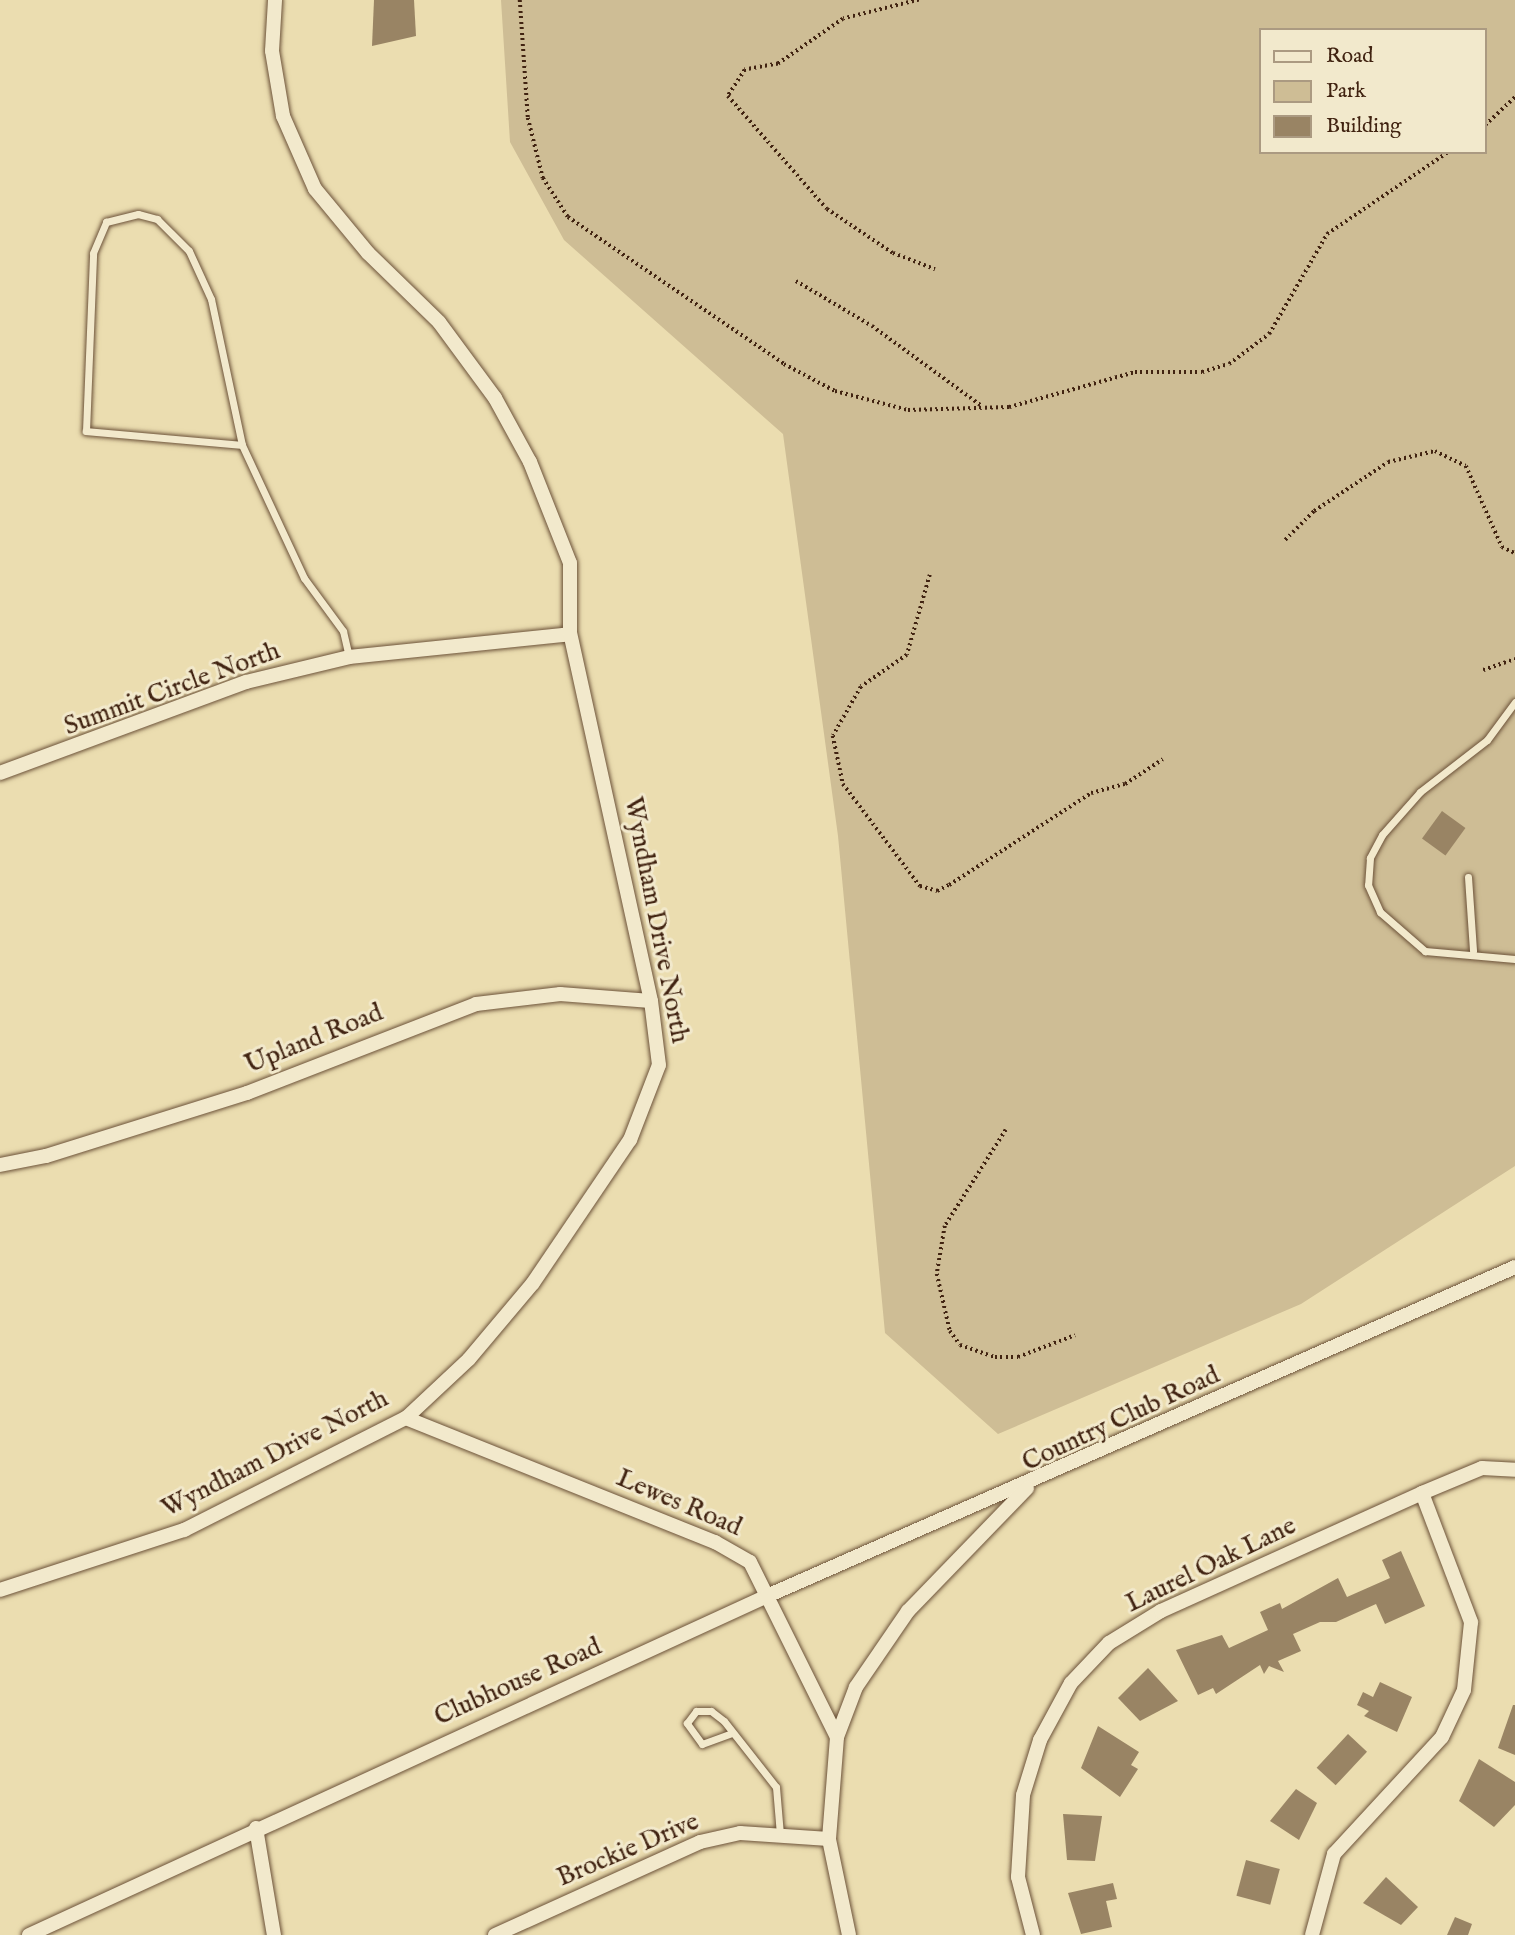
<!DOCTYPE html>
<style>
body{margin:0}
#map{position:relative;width:1515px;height:1935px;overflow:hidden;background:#ebddb0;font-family:"IM FELL English",serif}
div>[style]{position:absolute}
.green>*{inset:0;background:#cebd95}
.building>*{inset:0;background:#998464;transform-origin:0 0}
.path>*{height:3.5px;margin-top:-1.75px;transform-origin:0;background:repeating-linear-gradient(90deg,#412311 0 2px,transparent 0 5.5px)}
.roads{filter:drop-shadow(0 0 2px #6c5239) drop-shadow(0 0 2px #6c5239)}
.service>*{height:7px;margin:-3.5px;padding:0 3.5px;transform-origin:3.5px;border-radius:3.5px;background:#f2e9cc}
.minor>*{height:14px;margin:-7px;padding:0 7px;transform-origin:7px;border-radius:7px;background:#f2e9cc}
span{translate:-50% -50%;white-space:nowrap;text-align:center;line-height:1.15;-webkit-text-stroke:6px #f2e9cc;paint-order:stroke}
.street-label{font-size:26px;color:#412311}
.legend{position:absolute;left:1259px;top:28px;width:228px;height:126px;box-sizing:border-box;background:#f2e9cc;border:2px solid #ab9a81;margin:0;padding:9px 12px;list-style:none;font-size:21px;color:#412311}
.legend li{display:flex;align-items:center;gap:14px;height:35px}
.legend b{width:35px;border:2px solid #ab9a81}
</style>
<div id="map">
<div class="green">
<div style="clip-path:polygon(evenodd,501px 0,1515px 0,1515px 1166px,1301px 1304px,998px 1434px,885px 1333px,838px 836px,783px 434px,564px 240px,510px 142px,501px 0,1261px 30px,1485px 30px,1485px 152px,1261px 152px,1261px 30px)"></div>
</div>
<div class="building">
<div style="clip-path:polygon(374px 0,414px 0,416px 36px,372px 46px)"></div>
<div style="left:1442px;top:811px;width:29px;height:34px;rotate:36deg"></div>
<div style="clip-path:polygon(1401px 1551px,1425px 1606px,1385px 1624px,1376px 1604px,1336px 1622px,1320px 1622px,1293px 1634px,1301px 1651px,1278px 1661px,1284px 1672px,1269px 1666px,1264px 1674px,1260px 1665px,1216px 1694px,1213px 1688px,1198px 1695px,1176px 1650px,1222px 1635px,1229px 1648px,1268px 1630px,1260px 1612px,1280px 1603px,1282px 1609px,1338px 1578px,1347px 1597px,1390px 1578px,1382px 1560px)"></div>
<div style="clip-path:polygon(1148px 1668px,1178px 1701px,1140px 1721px,1118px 1698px)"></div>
<div style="clip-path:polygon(1380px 1682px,1412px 1697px,1397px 1732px,1364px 1716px,1369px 1711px,1357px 1705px,1363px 1692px,1373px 1697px)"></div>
<div style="clip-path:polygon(1513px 1705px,1515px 1705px,1515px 1755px,1498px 1748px)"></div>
<div style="clip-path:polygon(1098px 1726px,1139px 1752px,1131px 1765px,1138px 1769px,1120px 1797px,1081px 1768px)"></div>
<div style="left:1348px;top:1734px;width:26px;height:46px;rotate:43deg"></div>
<div style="clip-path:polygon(1479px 1759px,1515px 1782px,1515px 1805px,1494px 1827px,1459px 1801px)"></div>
<div style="clip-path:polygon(1296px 1789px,1317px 1803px,1299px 1840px,1270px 1821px)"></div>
<div style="clip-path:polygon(1063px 1814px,1102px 1816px,1095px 1861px,1067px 1860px)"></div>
<div style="left:1246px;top:1860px;width:35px;height:37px;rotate:15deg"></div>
<div style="clip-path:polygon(1386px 1877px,1418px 1907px,1401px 1925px,1363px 1903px)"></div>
<div style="clip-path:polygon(1113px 1883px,1117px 1899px,1106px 1901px,1112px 1927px,1081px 1934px,1068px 1893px)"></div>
<div style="clip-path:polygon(1455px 1917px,1472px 1924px,1468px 1935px,1447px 1935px)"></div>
</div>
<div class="path">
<div style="left:520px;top:0;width:118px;rotate:86.1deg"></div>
<div style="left:528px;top:118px;width:62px;rotate:76deg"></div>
<div style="left:543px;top:178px;width:46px;rotate:57.3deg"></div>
<div style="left:568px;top:217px;width:261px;rotate:34.2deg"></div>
<div style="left:784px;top:364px;width:58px;rotate:27.9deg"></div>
<div style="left:835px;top:391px;width:75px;rotate:14.6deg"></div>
<div style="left:908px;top:410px;width:101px;rotate:-1.7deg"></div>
<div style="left:1009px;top:407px;width:131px;rotate:-15.5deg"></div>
<div style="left:1135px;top:372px;width:67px"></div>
<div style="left:1202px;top:372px;width:28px;rotate:-17deg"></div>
<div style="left:1229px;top:364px;width:50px;rotate:-36.9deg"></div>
<div style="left:1269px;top:334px;width:116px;rotate:-59.9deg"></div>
<div style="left:1327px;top:234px;width:146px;rotate:-34.1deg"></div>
<div style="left:919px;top:0;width:78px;rotate:166deg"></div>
<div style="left:843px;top:19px;width:79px;rotate:145.3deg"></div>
<div style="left:778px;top:64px;width:34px;rotate:170deg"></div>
<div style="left:745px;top:70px;width:31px;rotate:123deg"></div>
<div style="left:728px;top:96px;width:150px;rotate:48.8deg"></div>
<div style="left:827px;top:209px;width:79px;rotate:33.7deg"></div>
<div style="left:893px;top:253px;width:45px;rotate:20.9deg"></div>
<div style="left:1485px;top:125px;width:41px;rotate:-43deg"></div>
<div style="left:796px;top:281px;width:88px;rotate:30.6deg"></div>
<div style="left:872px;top:326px;width:137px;rotate:36.1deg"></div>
<div style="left:1285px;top:540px;width:41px;rotate:-45deg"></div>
<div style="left:1314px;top:511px;width:89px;rotate:-33.5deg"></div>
<div style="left:1388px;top:462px;width:48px;rotate:-13.2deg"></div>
<div style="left:1435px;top:451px;width:34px;rotate:26deg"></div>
<div style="left:1466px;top:466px;width:89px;rotate:66deg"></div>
<div style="left:1502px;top:547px;width:14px;rotate:25deg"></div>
<div style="left:930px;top:575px;width:83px;rotate:106deg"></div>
<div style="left:907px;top:655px;width:56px;rotate:145.2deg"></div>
<div style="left:861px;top:687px;width:56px;rotate:119.7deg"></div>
<div style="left:833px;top:736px;width:49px;rotate:78.2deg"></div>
<div style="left:843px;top:784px;width:128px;rotate:53deg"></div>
<div style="left:920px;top:886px;width:18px;rotate:16deg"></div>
<div style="left:937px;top:891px;width:13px;rotate:-27deg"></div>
<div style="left:949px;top:885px;width:169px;rotate:-32.9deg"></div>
<div style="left:1091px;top:793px;width:35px;rotate:-15deg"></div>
<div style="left:1125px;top:784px;width:45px;rotate:-33.3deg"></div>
<div style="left:1483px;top:670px;width:34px;rotate:-19deg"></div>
<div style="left:1006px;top:1130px;width:114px;rotate:122.4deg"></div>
<div style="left:945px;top:1226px;width:49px;rotate:99.5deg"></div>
<div style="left:937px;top:1274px;width:58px;rotate:77.2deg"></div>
<div style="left:950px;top:1331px;width:17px;rotate:54deg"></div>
<div style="left:960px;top:1345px;width:37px;rotate:19deg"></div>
<div style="left:995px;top:1357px;width:23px"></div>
<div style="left:1018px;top:1357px;width:61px;rotate:-21.1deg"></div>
</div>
<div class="roads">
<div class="service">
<div style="left:242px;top:445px;width:157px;rotate:-174.9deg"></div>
<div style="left:86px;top:431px;width:178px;rotate:-87.7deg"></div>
<div style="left:93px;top:253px;width:34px;rotate:-67deg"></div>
<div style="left:106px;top:222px;width:33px;rotate:-14deg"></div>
<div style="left:138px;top:214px;width:20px;rotate:15deg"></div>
<div style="left:157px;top:219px;width:45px;rotate:45deg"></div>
<div style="left:189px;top:251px;width:53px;rotate:65.4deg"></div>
<div style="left:211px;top:299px;width:149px;rotate:78deg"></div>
<div style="left:242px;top:445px;width:147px;rotate:65deg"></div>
<div style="left:304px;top:578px;width:66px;rotate:53.7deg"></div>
<div style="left:343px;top:631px;width:26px;rotate:77deg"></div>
<div style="left:1515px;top:702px;width:47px;rotate:126.4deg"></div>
<div style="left:1487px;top:740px;width:85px;rotate:142.2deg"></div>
<div style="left:1420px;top:792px;width:57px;rotate:131.5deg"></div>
<div style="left:1382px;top:835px;width:26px;rotate:118deg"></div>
<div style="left:1370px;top:858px;width:27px;rotate:94deg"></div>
<div style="left:1368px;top:885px;width:30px;rotate:66deg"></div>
<div style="left:1380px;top:912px;width:60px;rotate:40.9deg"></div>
<div style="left:1425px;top:951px;width:90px;rotate:5.1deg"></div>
<div style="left:1468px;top:877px;width:74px;rotate:86.1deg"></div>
<div style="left:732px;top:1733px;width:32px;rotate:160deg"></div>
<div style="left:702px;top:1744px;width:26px;rotate:-126deg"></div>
<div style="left:687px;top:1723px;width:15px;rotate:-53deg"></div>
<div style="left:696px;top:1711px;width:15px"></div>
<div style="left:711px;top:1711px;width:16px;rotate:38deg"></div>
<div style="left:724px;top:1721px;width:84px;rotate:51.8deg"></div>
<div style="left:776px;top:1787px;width:48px;rotate:85.2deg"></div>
</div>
<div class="minor">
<div style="left:0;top:773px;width:262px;rotate:-20.3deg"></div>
<div style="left:246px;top:682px;width:106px;rotate:-13.6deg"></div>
<div style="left:349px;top:657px;width:222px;rotate:-5.9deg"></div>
<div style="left:0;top:1165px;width:47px;rotate:-11.1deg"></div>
<div style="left:46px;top:1156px;width:211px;rotate:-17.4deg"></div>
<div style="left:247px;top:1093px;width:246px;rotate:-21.2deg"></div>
<div style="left:476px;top:1004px;width:85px;rotate:-6.8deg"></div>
<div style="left:560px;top:994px;width:91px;rotate:4.4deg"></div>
<div style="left:406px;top:1418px;width:333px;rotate:21.9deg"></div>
<div style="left:715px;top:1542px;width:40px;rotate:29.7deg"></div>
<div style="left:750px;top:1562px;width:195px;rotate:63.6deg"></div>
<div style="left:0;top:1590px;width:194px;rotate:-18.1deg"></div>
<div style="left:184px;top:1530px;width:249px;rotate:-26.8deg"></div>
<div style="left:406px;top:1418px;width:86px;rotate:-43.1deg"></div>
<div style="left:469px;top:1359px;width:99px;rotate:-49.9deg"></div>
<div style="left:533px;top:1283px;width:173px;rotate:-55.9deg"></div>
<div style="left:630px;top:1140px;width:80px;rotate:-68.9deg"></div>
<div style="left:659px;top:1065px;width:64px;rotate:-97.1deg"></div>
<div style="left:651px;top:1001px;width:376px;rotate:-102.4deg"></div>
<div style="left:570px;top:634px;width:71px;rotate:-90deg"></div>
<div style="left:570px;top:563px;width:109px;rotate:-111.6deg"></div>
<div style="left:530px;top:462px;width:73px;rotate:-118.7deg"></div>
<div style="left:495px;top:398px;width:94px;rotate:-126.4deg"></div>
<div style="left:439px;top:322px;width:99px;rotate:-135.8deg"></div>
<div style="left:368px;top:253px;width:83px;rotate:-129.6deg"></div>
<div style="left:315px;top:189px;width:80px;rotate:-113.7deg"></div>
<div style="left:283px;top:116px;width:66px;rotate:-99.6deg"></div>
<div style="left:272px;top:51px;width:51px;rotate:-86.6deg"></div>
<div style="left:256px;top:1828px;width:109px;rotate:80.5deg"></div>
<div style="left:29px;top:1935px;width:812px;rotate:-24.67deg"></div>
<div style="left:767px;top:1596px;width:817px;rotate:-23.74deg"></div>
<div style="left:495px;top:1935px;width:225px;rotate:-24.4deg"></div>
<div style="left:700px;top:1842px;width:41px;rotate:-12.7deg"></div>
<div style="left:740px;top:1833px;width:89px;rotate:3.9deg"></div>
<div style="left:849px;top:1935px;width:98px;rotate:-101.8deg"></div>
<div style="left:829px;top:1839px;width:102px;rotate:-85.5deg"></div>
<div style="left:837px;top:1737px;width:53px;rotate:-69.2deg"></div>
<div style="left:856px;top:1687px;width:92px;rotate:-55.6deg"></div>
<div style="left:908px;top:1611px;width:171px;rotate:-45.9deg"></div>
<div style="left:1033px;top:1935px;width:60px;rotate:-104.5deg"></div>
<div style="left:1018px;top:1877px;width:82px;rotate:-86.5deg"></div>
<div style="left:1023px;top:1795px;width:58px;rotate:-72.8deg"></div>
<div style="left:1040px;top:1740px;width:65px;rotate:-61.5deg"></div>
<div style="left:1071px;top:1683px;width:55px;rotate:-46.5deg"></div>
<div style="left:1109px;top:1643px;width:61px;rotate:-31.6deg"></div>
<div style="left:1161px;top:1611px;width:286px;rotate:-24.3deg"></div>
<div style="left:1422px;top:1493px;width:65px;rotate:-22.6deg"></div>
<div style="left:1482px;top:1468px;width:33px;rotate:3deg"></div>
<div style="left:1312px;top:1935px;width:84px;rotate:-74.8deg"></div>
<div style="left:1334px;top:1854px;width:159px;rotate:-47.3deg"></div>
<div style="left:1442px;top:1737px;width:52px;rotate:-64.9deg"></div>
<div style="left:1464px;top:1690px;width:68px;rotate:-84.1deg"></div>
<div style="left:1471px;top:1622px;width:138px;rotate:-110.8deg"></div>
</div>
</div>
<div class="street-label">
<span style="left:172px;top:689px;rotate:-20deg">Summit Circle North</span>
<span style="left:656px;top:920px;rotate:79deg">Wyndham Drive North</span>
<span style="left:314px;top:1039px;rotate:-22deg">Upland Road</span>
<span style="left:1121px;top:1419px;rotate:-25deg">Country Club Road</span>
<span style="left:275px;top:1454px;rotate:-27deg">Wyndham Drive North</span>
<span style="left:679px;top:1503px;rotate:23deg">Lewes Road</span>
<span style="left:1211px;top:1565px;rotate:-26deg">Laurel Oak Lane</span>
<span style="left:518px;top:1682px;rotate:-24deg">Clubhouse Road</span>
<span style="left:628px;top:1850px;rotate:-23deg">Brockie Drive</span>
</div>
<ul class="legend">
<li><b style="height:9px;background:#f2e9cc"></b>Road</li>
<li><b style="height:19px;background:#cebd95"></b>Park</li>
<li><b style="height:19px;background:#998464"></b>Building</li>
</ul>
</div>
